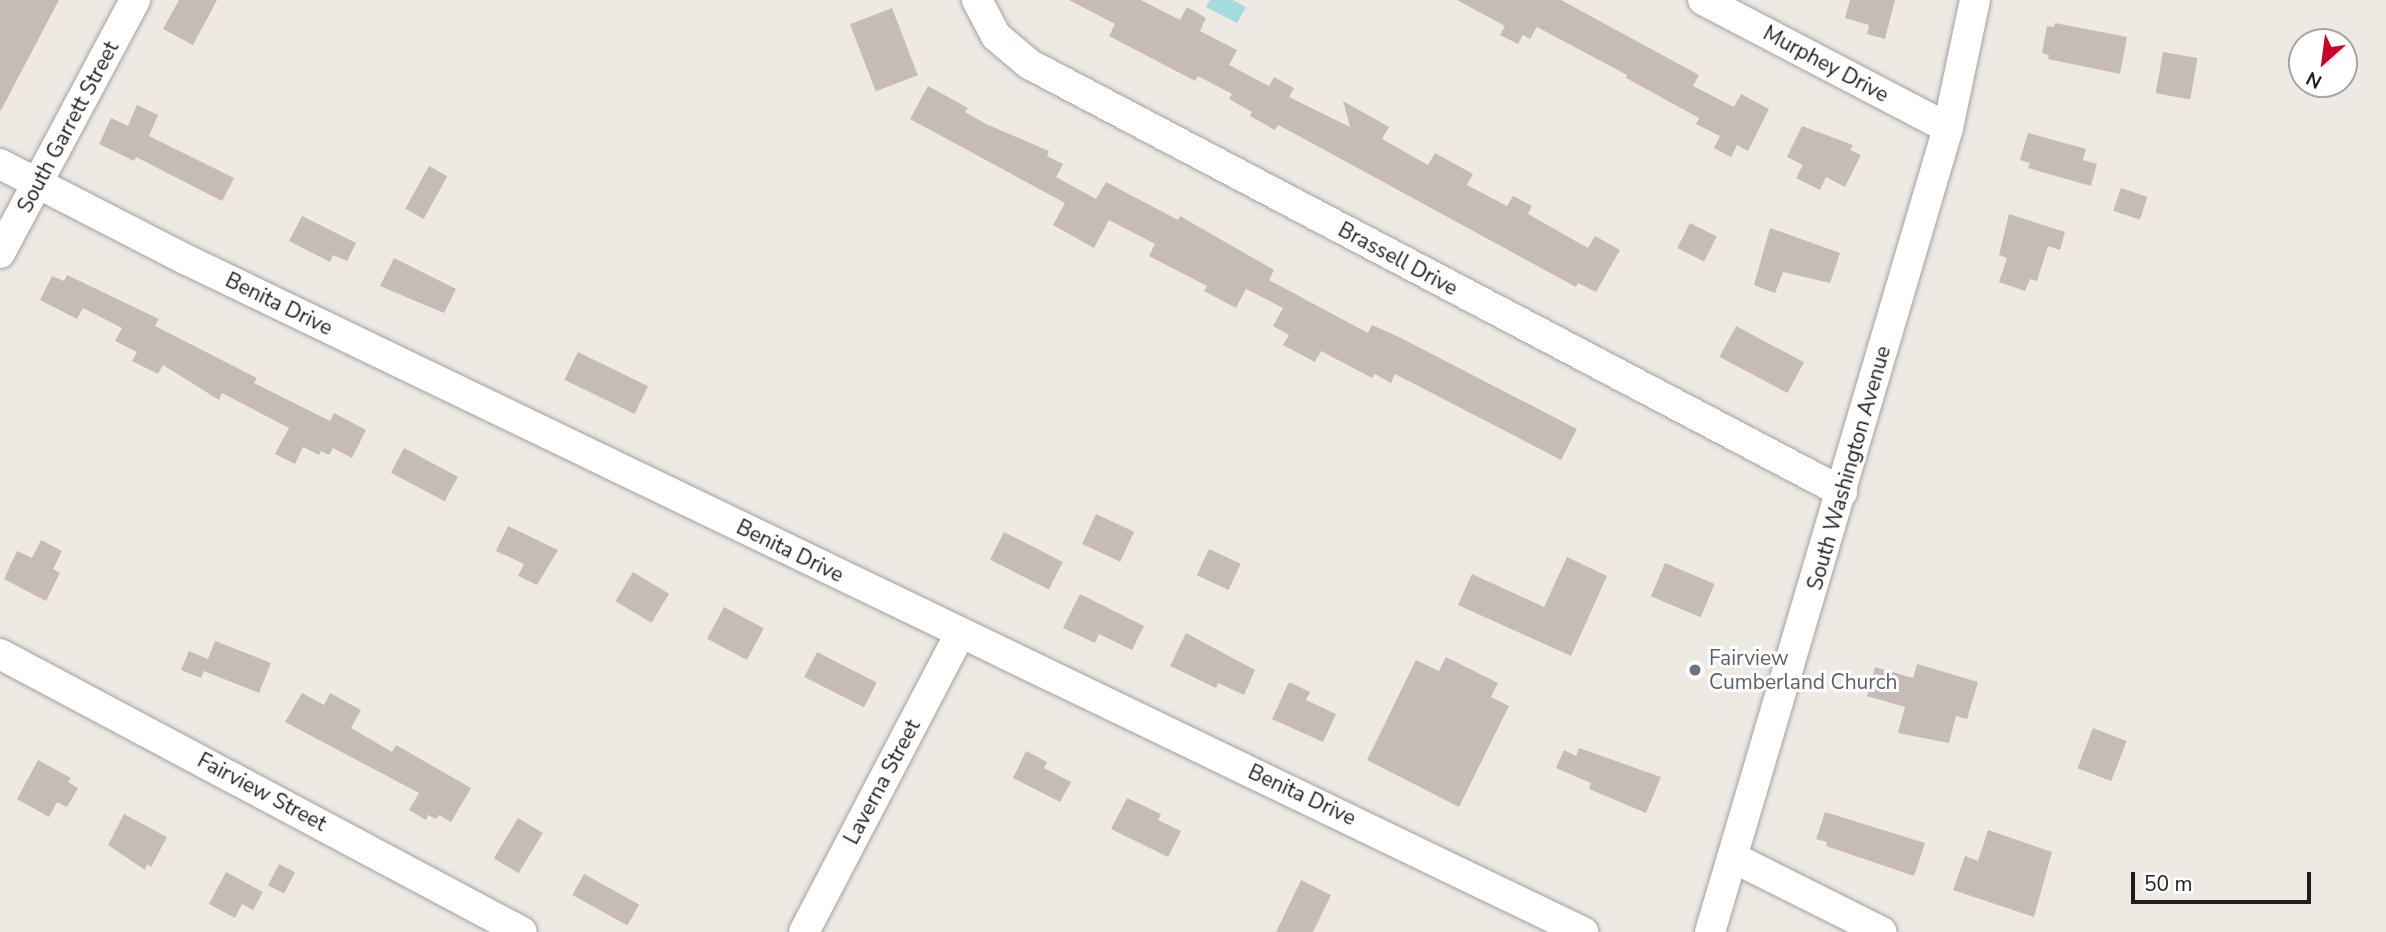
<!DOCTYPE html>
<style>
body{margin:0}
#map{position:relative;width:2386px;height:932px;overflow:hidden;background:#efe9e4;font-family:"Nunito Sans",sans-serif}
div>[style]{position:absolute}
.water>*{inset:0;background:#a4dbdd}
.building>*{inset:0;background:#c7bbb7;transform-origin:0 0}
.roads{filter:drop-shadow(0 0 2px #a2a2a2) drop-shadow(0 0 2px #a2a2a2)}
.minor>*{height:30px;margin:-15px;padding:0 15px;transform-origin:15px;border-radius:15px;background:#fff}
.dots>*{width:19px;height:19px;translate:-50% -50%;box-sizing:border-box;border:4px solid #fff;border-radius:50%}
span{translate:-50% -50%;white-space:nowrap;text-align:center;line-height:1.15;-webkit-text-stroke:6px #fff;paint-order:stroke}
.street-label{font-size:21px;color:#1e1e1e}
.worship-label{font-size:21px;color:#5b616d}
.left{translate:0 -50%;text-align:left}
.north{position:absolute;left:2288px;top:28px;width:70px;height:70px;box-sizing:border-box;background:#fff;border:2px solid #a5a5a5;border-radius:50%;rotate:208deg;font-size:19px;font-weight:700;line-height:28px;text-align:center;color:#1e1e1e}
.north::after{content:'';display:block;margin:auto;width:24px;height:32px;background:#cb0129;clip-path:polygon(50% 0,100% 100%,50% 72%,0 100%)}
.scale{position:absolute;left:2131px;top:872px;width:180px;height:32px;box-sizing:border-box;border:4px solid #1e1e1e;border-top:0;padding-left:9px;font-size:21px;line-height:24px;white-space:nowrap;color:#1e1e1e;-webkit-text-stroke:5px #fff;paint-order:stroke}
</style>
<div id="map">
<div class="water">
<div style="clip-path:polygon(1210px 0,1233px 0,1246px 7px,1237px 23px,1206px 7px)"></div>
</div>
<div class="building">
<div style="clip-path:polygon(0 0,59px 0,0 112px)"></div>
<div style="clip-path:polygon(179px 0,217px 0,193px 45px,163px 29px)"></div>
<div style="clip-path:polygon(1069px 0,1141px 0,1180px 20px,1187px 7px,1206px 18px,1200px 31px,1237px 50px,1229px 65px,1269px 86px,1274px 77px,1294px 88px,1289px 97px,1350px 127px,1343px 101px,1389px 127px,1382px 139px,1428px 165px,1435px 153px,1473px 174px,1467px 185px,1507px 206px,1513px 196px,1532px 206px,1528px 214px,1588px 248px,1595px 236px,1620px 250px,1596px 292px,1578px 283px,1576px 287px,1297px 135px,1278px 125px,1275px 130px,1250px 116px,1252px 112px,1229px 99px,1232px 94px,1198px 76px,1195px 81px,1109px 36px,1115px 24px)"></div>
<div style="clip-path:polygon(1457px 0,1561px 0,1699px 75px,1693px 86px,1734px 107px,1741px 94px,1769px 109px,1748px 151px,1737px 145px,1731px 157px,1714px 148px,1720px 136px,1696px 124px,1699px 118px,1626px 78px,1627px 75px,1537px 27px,1530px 39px,1523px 35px,1518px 44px,1500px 35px,1505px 26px)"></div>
<div style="clip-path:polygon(1850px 0,1895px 0,1885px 39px,1867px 34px,1869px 25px,1845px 18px)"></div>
<div style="left:892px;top:8px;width:72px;height:45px;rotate:69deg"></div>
<div style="clip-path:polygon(2055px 23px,2127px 37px,2120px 74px,2048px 59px,2049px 55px,2042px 53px,2047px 26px,2054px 27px)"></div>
<div style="left:2163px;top:52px;width:35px;height:42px;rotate:10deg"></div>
<div style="clip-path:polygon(928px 86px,968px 108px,965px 112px,986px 124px,1049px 151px,1047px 156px,1063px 164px,1056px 177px,1096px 199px,1106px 182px,1178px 220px,1180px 216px,1274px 270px,1269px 280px,1368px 333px,1372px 325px,1399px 337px,1577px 429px,1561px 460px,1395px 374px,1391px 383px,1375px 374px,1372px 378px,1321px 351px,1315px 362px,1283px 345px,1289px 335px,1273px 326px,1283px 308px,1246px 289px,1236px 308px,1204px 291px,1207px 286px,1149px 256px,1155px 244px,1109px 220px,1094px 248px,1053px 225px,1065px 203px,910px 119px)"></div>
<div style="clip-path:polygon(137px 105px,158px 115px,149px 136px,234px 178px,222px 201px,136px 157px,134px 161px,99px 144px,111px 118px,128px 126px)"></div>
<div style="clip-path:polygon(1802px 126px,1853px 145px,1850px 150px,1861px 155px,1845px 187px,1826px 177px,1820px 190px,1796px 178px,1803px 165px,1787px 157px)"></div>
<div style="clip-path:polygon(2028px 133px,2086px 149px,2083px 160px,2097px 164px,2091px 186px,2028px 168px,2030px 163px,2020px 160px)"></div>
<div style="left:429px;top:166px;width:21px;height:49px;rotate:29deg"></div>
<div style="left:2121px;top:188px;width:28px;height:24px;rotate:19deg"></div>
<div style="clip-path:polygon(2009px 214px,2065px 232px,2060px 250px,2048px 246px,2037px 281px,2030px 279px,2025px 291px,1999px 282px,2007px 258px,1999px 255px)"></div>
<div style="clip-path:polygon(302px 216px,356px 243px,347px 261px,333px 255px,330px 262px,289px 241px)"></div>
<div style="left:1690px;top:223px;width:30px;height:28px;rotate:27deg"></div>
<div style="clip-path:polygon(1770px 228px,1840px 253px,1830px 283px,1783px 272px,1775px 293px,1754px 285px)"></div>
<div style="clip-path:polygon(394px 258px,456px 289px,444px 313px,380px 286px)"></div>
<div style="clip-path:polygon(67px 275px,159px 319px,155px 326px,257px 378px,254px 383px,330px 421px,334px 413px,366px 430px,352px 458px,333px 448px,329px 455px,321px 451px,319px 455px,303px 447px,295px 464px,275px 454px,289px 428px,222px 393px,219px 400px,163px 365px,158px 374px,132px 361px,137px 352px,115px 341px,122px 328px,83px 308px,77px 319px,40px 300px,52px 276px,64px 281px)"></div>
<div style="left:1736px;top:326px;width:77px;height:35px;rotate:28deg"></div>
<div style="left:578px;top:352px;width:78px;height:31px;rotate:26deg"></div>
<div style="left:404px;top:448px;width:61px;height:28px;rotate:28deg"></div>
<div style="left:1096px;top:514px;width:42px;height:33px;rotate:25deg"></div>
<div style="clip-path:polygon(508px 526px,558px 550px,537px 585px,518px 576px,524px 564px,496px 551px)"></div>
<div style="left:1004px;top:532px;width:66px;height:31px;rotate:27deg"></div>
<div style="clip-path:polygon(41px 540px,62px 551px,53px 569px,60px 573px,46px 601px,4px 579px,17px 551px,32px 558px)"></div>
<div style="left:1209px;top:549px;width:35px;height:29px;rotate:25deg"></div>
<div style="clip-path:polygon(1567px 557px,1607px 576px,1571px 656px,1458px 605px,1472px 574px,1544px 607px)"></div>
<div style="left:1665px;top:563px;width:54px;height:36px;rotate:23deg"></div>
<div style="left:633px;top:572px;width:42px;height:34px;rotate:31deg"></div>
<div style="clip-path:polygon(1080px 594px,1144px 626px,1132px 650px,1099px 634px,1095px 643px,1063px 628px)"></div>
<div style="left:724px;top:607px;width:45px;height:36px;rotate:28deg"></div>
<div style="clip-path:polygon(1186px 633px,1255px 670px,1244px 695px,1218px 683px,1216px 688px,1170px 666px)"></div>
<div style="clip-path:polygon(215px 641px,271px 663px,259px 693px,204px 671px,201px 678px,181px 670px,189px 651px,208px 659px)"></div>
<div style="left:817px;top:652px;width:67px;height:28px;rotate:27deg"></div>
<div style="clip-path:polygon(1446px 657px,1498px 683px,1491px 697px,1509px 706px,1459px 807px,1367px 760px,1416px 660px,1439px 671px)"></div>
<div style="clip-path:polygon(1917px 664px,1978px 682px,1967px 719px,1956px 716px,1949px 743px,1898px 733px,1905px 707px,1867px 696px,1875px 667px,1913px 678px)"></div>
<div style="clip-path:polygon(1289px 682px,1310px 692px,1306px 700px,1336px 714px,1323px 742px,1272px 719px)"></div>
<div style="clip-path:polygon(302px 693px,324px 705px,330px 693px,361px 710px,351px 728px,392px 752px,396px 745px,471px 788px,451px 822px,439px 815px,436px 819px,428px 815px,426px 820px,409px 810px,419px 793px,285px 722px)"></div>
<div style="left:2093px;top:728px;width:36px;height:43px;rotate:21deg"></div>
<div style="clip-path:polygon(1579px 748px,1661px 777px,1646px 813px,1589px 789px,1591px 783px,1556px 768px,1564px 750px,1576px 756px)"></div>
<div style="clip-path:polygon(1026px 751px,1047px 762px,1044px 768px,1071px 782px,1060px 802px,1013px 778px)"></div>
<div style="clip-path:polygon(38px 760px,71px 778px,68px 782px,78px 788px,67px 807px,57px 802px,49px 817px,17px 799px)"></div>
<div style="clip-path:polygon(1127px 798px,1161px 814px,1158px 820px,1181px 831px,1168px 857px,1111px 829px)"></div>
<div style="clip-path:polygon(1825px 812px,1925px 843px,1914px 876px,1826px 846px,1827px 842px,1816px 839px)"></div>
<div style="clip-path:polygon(124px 814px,167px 837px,151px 867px,147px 864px,145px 870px,108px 845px)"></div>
<div style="left:518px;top:818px;width:29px;height:47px;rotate:31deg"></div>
<div style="clip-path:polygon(1988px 830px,2052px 852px,2034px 917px,1953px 890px,1965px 856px,1978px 861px)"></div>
<div style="left:279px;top:864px;width:18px;height:24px;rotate:27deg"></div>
<div style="clip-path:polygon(226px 872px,263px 892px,253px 910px,242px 904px,235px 918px,209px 904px)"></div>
<div style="left:584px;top:874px;width:63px;height:24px;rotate:29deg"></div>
<div style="clip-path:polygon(1301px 880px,1331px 895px,1313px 932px,1276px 932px)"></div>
</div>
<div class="roads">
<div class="minor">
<div style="left:977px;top:0;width:41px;rotate:62.2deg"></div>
<div style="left:996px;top:36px;width:43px;rotate:40.3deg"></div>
<div style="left:1029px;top:64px;width:919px;rotate:27.76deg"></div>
<div style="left:1703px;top:0;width:276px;rotate:27.6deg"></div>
<div style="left:0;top:164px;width:208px;rotate:27.2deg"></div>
<div style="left:185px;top:259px;width:1552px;rotate:25.71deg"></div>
<div style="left:0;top:253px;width:287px;rotate:-61.9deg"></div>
<div style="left:0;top:654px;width:591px;rotate:28.04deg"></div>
<div style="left:1734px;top:858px;width:165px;rotate:26.6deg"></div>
<div style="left:804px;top:932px;width:337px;rotate:-62.4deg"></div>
<div style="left:1710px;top:932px;width:838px;rotate:-73.51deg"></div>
<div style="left:1948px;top:128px;width:131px;rotate:-78.1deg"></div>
</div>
</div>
<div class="dots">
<div style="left:1695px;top:670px;background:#6b7280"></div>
</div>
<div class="street-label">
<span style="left:1826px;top:64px;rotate:28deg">Murphey Drive</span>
<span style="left:68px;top:127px;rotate:-62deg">South Garrett Street</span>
<span style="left:1398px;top:259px;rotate:28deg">Brassell Drive</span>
<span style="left:279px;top:304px;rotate:26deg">Benita Drive</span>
<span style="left:1849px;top:468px;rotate:-74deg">South Washington Avenue</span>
<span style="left:790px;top:551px;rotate:26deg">Benita Drive</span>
<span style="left:882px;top:782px;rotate:-62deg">Laverna Street</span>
<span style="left:262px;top:792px;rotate:28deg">Fairview Street</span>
<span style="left:1302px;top:795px;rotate:25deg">Benita Drive</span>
</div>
<div class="worship-label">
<span class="left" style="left:1709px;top:670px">Fairview<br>Cumberland Church</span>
</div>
<div class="north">N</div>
<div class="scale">50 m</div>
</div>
